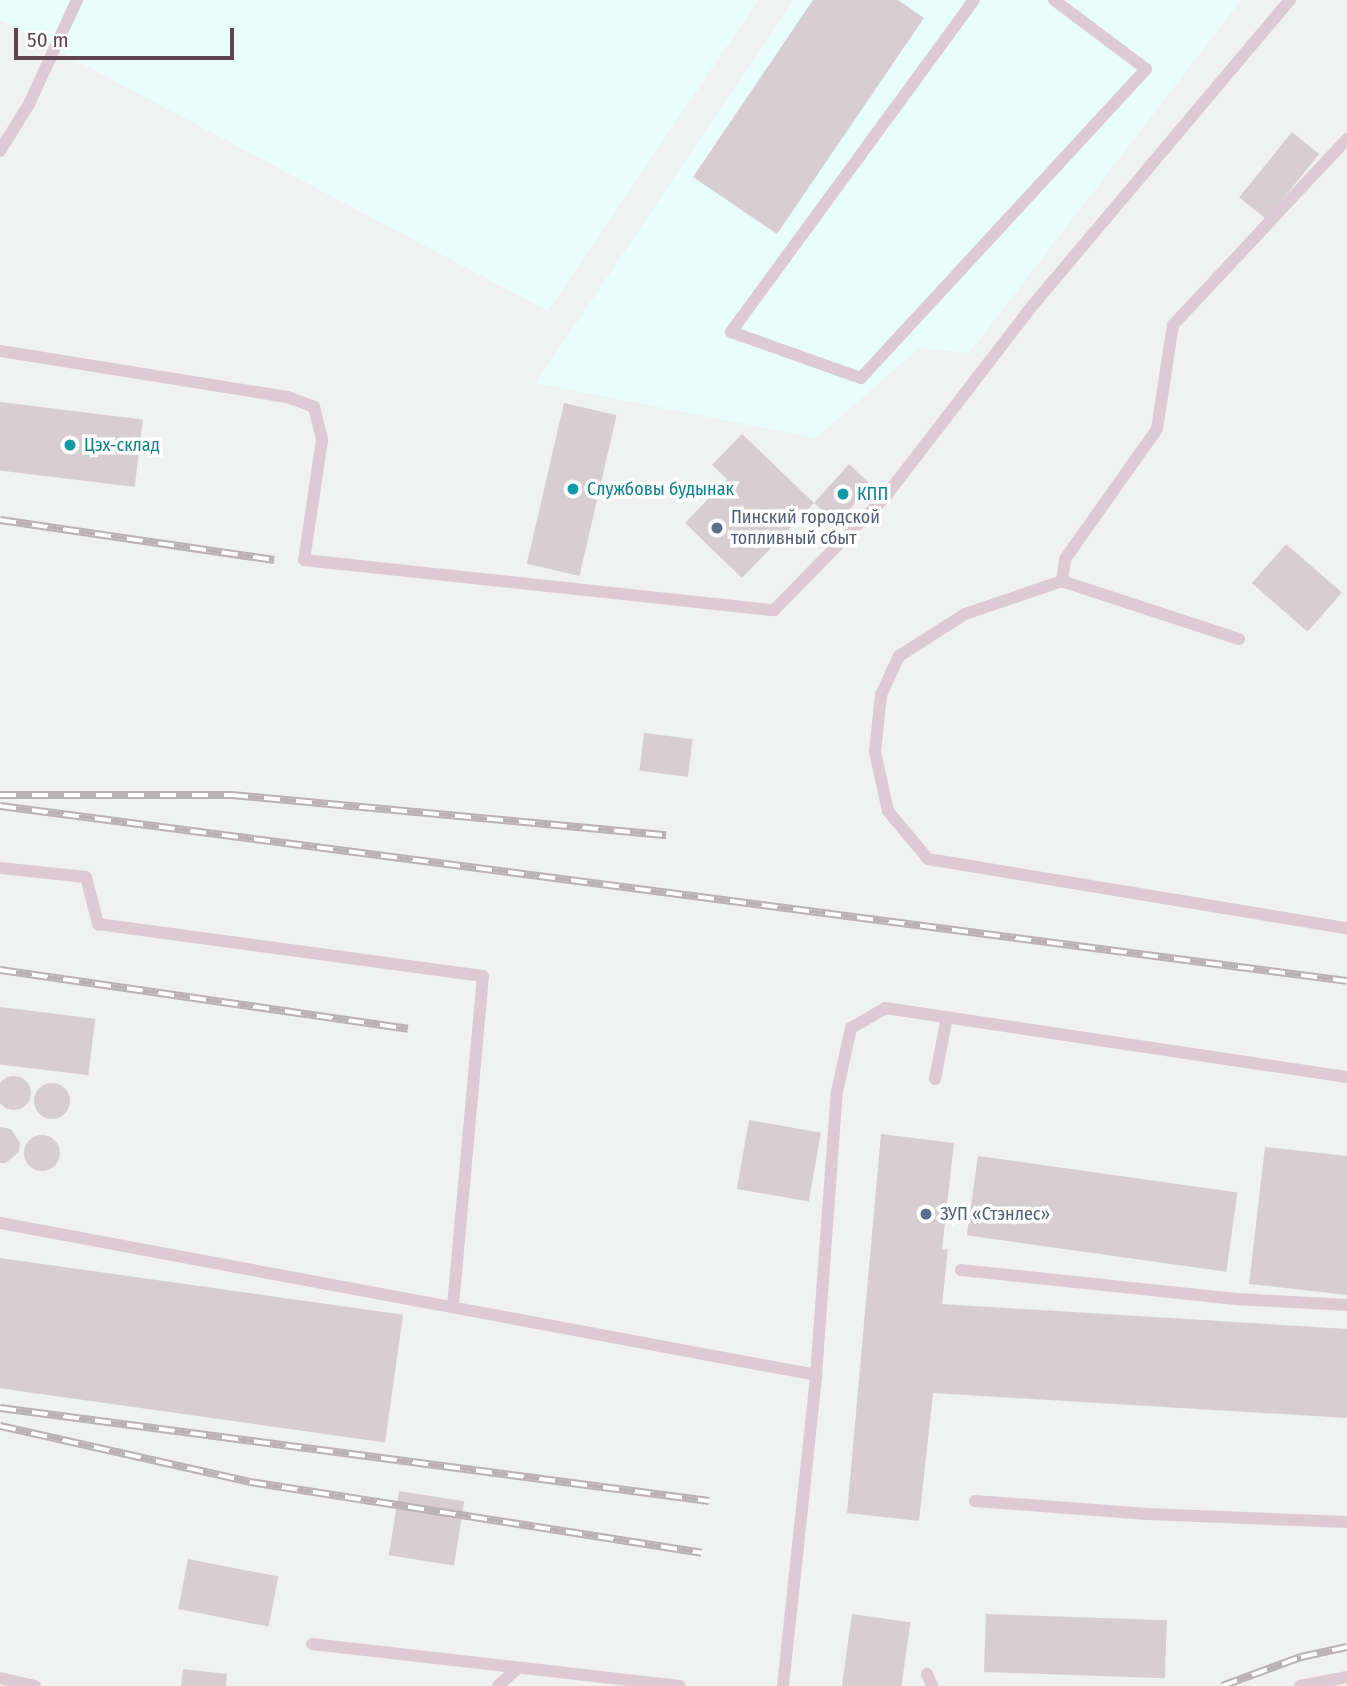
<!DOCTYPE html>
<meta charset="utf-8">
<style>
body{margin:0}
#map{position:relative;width:1347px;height:1686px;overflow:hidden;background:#eff2f0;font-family:"Fira Sans Condensed",sans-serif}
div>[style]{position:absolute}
.commercial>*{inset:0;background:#e8fefa}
.building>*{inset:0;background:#d8ced1;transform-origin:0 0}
.round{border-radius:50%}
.service>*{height:12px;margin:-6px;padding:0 6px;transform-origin:6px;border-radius:6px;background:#decad3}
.rail>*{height:8px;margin-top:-4px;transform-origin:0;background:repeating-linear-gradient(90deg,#fff 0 16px,#bbb1b4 0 32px);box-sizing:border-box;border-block:2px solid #bbb1b4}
.dots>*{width:19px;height:19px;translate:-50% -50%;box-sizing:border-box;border:4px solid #fff;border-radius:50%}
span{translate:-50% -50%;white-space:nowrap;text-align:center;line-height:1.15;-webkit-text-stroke:7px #fff;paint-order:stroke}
.culture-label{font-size:18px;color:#0d838f}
.left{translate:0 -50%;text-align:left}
.service-label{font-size:18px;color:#4e5e75}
.scale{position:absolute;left:14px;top:28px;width:220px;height:32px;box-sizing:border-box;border:4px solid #604550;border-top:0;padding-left:9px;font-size:21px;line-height:24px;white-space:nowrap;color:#604550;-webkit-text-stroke:5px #fff;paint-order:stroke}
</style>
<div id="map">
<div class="commercial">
<div style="clip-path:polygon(0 0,758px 0,548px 311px,0 20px)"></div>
<div style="clip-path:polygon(794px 0,1241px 0,969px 353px,919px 348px,816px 438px,536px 383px)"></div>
</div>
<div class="building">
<div style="clip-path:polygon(813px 0,898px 0,924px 18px,777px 234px,693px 177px)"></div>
<div style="left:1292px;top:132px;width:35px;height:84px;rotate:39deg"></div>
<div style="left:0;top:402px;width:144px;height:68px;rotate:7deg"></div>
<div style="left:564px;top:403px;width:54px;height:165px;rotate:13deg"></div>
<div style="clip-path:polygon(742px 434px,814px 503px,849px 464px,871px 485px,837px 524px,814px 503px,742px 578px,685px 523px,727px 479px,712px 465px)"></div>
<div style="left:1286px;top:544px;width:74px;height:52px;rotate:41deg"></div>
<div style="left:644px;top:733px;width:49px;height:38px;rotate:7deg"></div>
<div style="left:0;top:1007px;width:96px;height:57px;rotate:7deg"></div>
<div class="round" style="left:-3px;top:1076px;width:34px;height:34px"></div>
<div class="round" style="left:34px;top:1083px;width:36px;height:36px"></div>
<div style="left:749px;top:1120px;width:73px;height:70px;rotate:10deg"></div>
<div style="clip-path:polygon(0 1127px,11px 1129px,20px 1143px,19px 1152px,6px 1163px,0 1163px)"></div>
<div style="clip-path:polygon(881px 1134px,954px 1143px,942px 1250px,948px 1249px,942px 1304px,1347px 1329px,1347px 1418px,933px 1393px,919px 1521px,847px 1513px)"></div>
<div class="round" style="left:24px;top:1135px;width:36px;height:36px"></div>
<div style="clip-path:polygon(1265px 1147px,1347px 1156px,1347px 1295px,1249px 1284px)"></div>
<div style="left:978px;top:1156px;width:262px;height:80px;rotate:8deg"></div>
<div style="left:0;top:1258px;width:407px;height:129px;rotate:8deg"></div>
<div style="left:399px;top:1491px;width:66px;height:65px;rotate:9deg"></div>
<div style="left:188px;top:1559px;width:92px;height:51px;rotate:11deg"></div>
<div style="left:852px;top:1614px;width:59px;height:73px;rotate:8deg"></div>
<div style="left:986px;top:1614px;width:181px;height:58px;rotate:2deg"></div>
<div style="clip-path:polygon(183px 1669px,227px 1674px,226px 1686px,181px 1686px)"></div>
</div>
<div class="service">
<div style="left:974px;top:0;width:411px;rotate:126.2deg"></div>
<div style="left:731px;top:332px;width:138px;rotate:19.5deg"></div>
<div style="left:861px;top:378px;width:420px;rotate:-47.3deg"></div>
<div style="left:1146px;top:69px;width:115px;rotate:-143.1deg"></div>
<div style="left:0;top:151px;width:55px;rotate:-58.3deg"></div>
<div style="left:29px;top:104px;width:115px;rotate:-65.2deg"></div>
<div style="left:0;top:351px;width:291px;rotate:9.1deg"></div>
<div style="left:287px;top:397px;width:29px;rotate:20deg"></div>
<div style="left:314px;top:407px;width:34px;rotate:76deg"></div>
<div style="left:322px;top:440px;width:121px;rotate:98.5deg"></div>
<div style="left:304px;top:560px;width:473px;rotate:6.1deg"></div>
<div style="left:774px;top:610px;width:158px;rotate:-45.5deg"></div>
<div style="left:885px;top:497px;width:242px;rotate:-52.4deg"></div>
<div style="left:1033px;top:305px;width:399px;rotate:-49.9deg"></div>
<div style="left:1062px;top:581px;width:102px;rotate:161.2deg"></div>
<div style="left:965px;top:614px;width:78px;rotate:147.5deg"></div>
<div style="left:899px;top:656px;width:43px;rotate:114.8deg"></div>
<div style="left:881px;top:695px;width:57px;rotate:96deg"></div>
<div style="left:875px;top:752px;width:60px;rotate:77.6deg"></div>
<div style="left:888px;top:811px;width:62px;rotate:50.2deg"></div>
<div style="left:928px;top:859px;width:425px;rotate:9.4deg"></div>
<div style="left:1239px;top:639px;width:186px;rotate:-161.9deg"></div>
<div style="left:1062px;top:581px;width:22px;rotate:-82deg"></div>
<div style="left:1065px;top:559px;width:159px;rotate:-54.7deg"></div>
<div style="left:1157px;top:429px;width:105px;rotate:-81.3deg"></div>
<div style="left:1173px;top:325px;width:255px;rotate:-46.9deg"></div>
<div style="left:0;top:868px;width:86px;rotate:6deg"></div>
<div style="left:86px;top:877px;width:49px;rotate:75.7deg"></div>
<div style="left:98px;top:924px;width:388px;rotate:7.7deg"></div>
<div style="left:483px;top:976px;width:332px;rotate:95.2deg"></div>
<div style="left:935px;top:1079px;width:63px;rotate:-79deg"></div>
<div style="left:0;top:1223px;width:830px;rotate:10.55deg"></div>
<div style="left:961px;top:1270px;width:279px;rotate:6deg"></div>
<div style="left:1238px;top:1299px;width:109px;rotate:3.2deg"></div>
<div style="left:975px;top:1501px;width:173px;rotate:4.3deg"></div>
<div style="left:1148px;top:1514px;width:199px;rotate:2.3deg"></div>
<div style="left:312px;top:1644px;width:370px;rotate:6.5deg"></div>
<div style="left:927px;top:1674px;width:13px;rotate:67deg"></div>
<div style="left:0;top:1678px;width:36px;rotate:13deg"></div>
<div style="left:498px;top:1686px;width:27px;rotate:-42deg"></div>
<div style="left:783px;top:1686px;width:313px;rotate:-83.9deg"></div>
<div style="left:816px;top:1375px;width:284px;rotate:-85.8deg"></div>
<div style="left:837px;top:1092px;width:66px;rotate:-77.7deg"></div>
<div style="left:851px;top:1028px;width:39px;rotate:-30deg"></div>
<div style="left:885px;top:1008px;width:467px;rotate:8.5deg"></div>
<div style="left:1300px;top:1686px;width:48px;rotate:-10.8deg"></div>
</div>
<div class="rail">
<div style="left:0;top:520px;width:277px;rotate:8.3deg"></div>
<div style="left:0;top:795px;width:232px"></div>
<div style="left:232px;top:795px;width:436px;rotate:5.3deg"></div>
<div style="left:0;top:806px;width:1358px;rotate:7.4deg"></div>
<div style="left:0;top:970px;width:412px;rotate:8.2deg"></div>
<div style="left:0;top:1408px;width:715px;rotate:7.47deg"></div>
<div style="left:0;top:1426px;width:256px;rotate:12.6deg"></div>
<div style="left:250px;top:1482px;width:457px;rotate:8.9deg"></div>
<div style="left:1222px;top:1686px;width:84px;rotate:-20.2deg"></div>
<div style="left:1301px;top:1657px;width:47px;rotate:-12.3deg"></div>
</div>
<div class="dots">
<div style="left:70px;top:445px;background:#0f9aa8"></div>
<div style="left:573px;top:489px;background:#0f9aa8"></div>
<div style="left:843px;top:494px;background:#0f9aa8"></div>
<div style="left:717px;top:528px;background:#5c6f8a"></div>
<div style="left:926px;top:1214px;background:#5c6f8a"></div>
</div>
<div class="culture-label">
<span class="left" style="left:84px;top:445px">Цэх-склад</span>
<span class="left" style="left:587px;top:489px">Службовы будынак</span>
<span class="left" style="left:857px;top:494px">КПП</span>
</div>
<div class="service-label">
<span class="left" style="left:731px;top:528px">Пинский городской<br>топливный сбыт</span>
<span class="left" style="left:940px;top:1214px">ЗУП «Стэнлес»</span>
</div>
<div class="scale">50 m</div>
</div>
